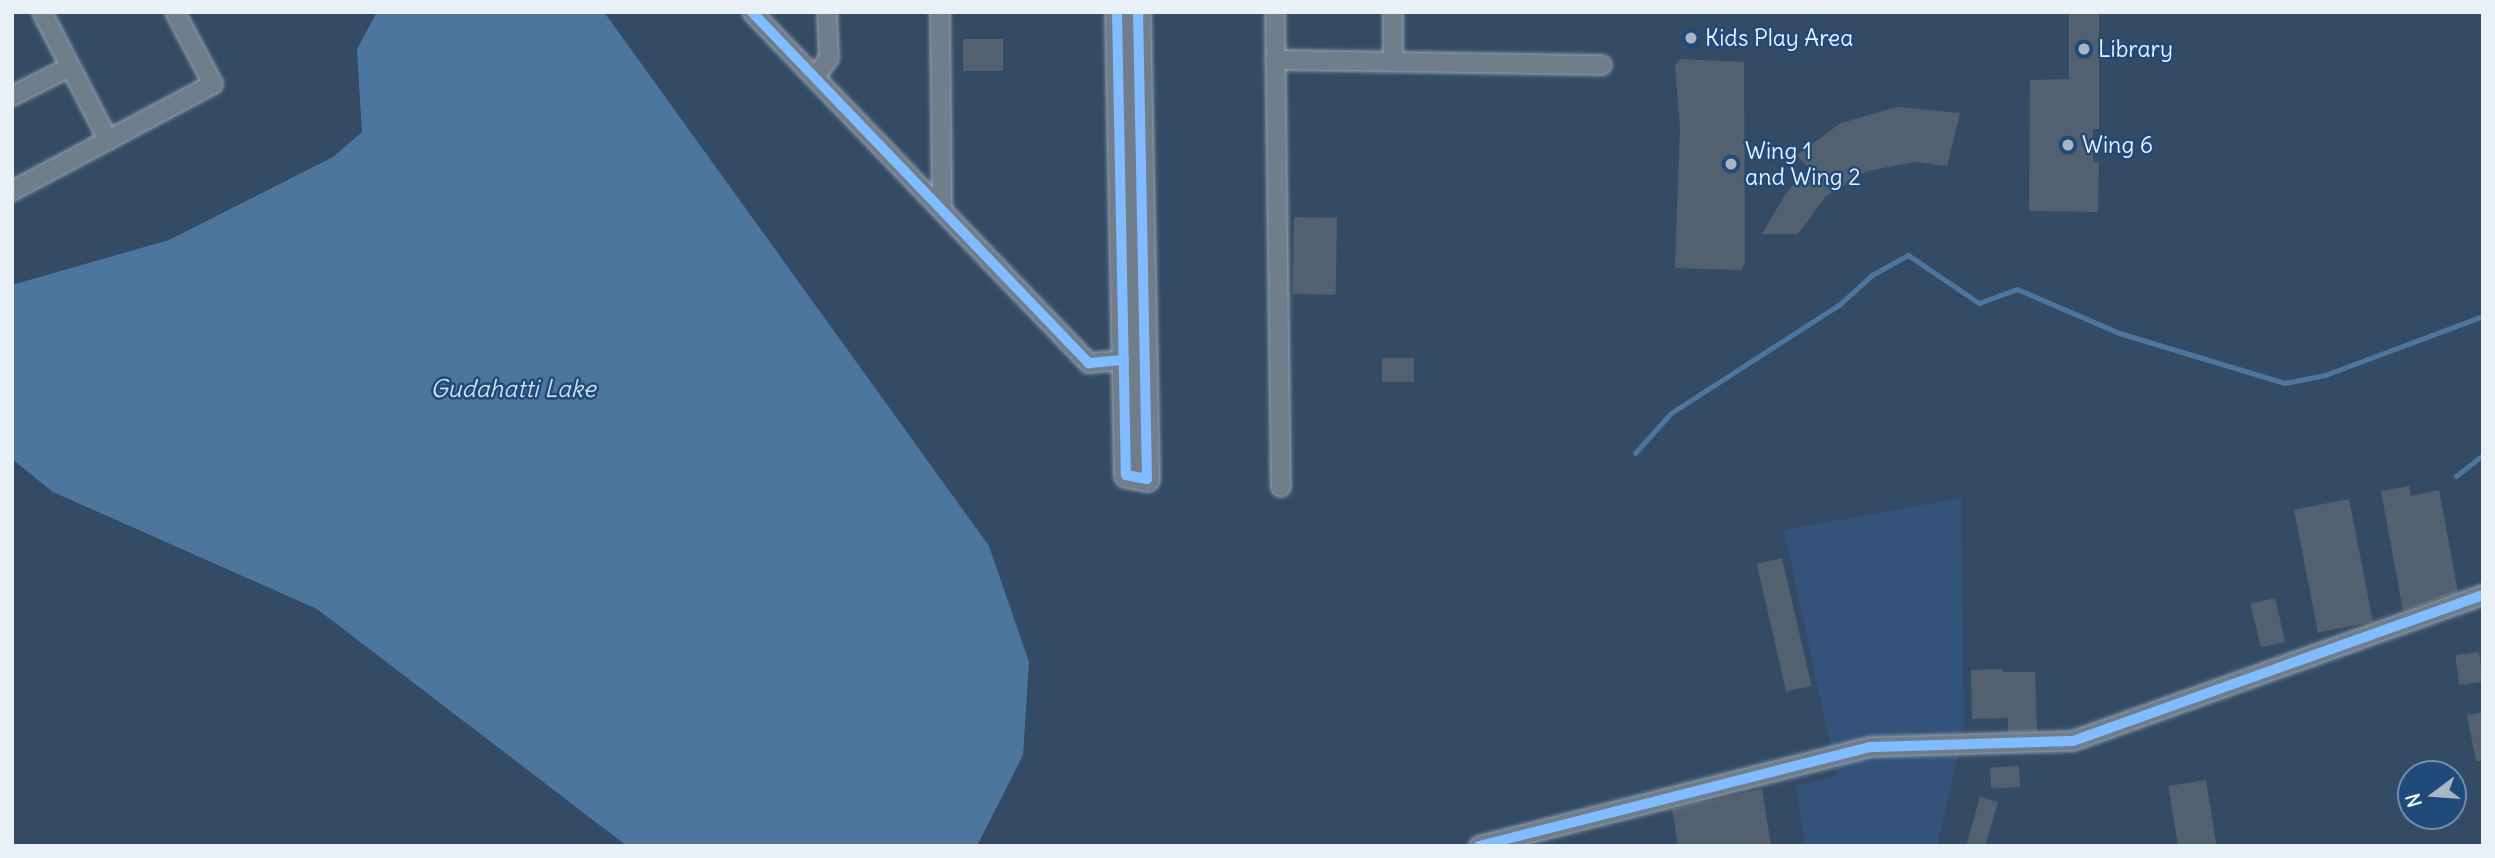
<!DOCTYPE html>
<style>
body{margin:0}
#map{position:relative;width:2495px;height:858px;overflow:hidden;background:#344b65;font-family:Delius,sans-serif}
div>[style]{position:absolute}
.built>*{inset:0;background:#33537a}
.water>*{inset:0;background:#4d769f}
.stream>*{height:5px;margin:-2.5px;padding:0 2.5px;transform-origin:2.5px;border-radius:2.5px;background:#4d769f}
.building>*{inset:0;background:#536070;transform-origin:0 0}
.roads{filter:drop-shadow(0 0 2px #9aa6b3) drop-shadow(0 0 2px #9aa6b3)}
.minor>*{height:18px;margin:-9px;padding:0 9px;transform-origin:9px;border-radius:9px;background:#707e8c}
.tertiary>*{height:23px;margin:-11.5px;padding:0 11.5px;transform-origin:11.5px;border-radius:11.5px;background:#707e8c}
.cycleway>*{height:10px;margin:-5px;padding:0 5px;transform-origin:5px;border-radius:5px;background:#80bcff}
.dots>*{width:19px;height:19px;translate:-50% -50%;box-sizing:border-box;border:4px solid #1f4a7a;border-radius:50%}
span{translate:-50% -50%;white-space:nowrap;text-align:center;line-height:1.15;-webkit-text-stroke:5px #1f4a7a;paint-order:stroke}
.poi-label{font-size:23px;color:#e8f1f8}
.left{translate:0 -50%;text-align:left}
.water-label{font-size:24px;color:#d1dfec;font-style:italic}
.frame{position:absolute;inset:0;border:14px solid #e8f1f8;pointer-events:none}
.north{position:absolute;left:2397px;top:760px;width:70px;height:70px;box-sizing:border-box;background:#1f4a7a;border:2px solid #6f8dac;border-radius:50%;rotate:254deg;font-size:19px;font-weight:700;line-height:28px;text-align:center;color:#e8f1f8}
.north::after{content:'';display:block;margin:auto;width:24px;height:32px;background:#a9b7c5;clip-path:polygon(50% 0,100% 100%,50% 72%,0 100%)}
</style>
<div id="map">
<div class="built">
<div style="clip-path:polygon(1961px 498px,1964px 729px,1937px 846px,1806px 846px,1796px 786px,1837px 776px,1784px 530px)"></div>
</div>
<div class="water">
<div style="clip-path:polygon(377px 12px,604px 12px,989px 546px,1029px 662px,1023px 755px,977px 846px,627px 846px,317px 609px,53px 492px,12px 459px,12px 285px,169px 240px,333px 157px,362px 132px,357px 49px)"></div>
</div>
<div class="stream">
<div style="left:1635px;top:453px;width:54px;rotate:-48deg"></div>
<div style="left:1671px;top:413px;width:201px;rotate:-32.8deg"></div>
<div style="left:1840px;top:304px;width:43px;rotate:-42.2deg"></div>
<div style="left:1872px;top:275px;width:41px;rotate:-29.1deg"></div>
<div style="left:1908px;top:255px;width:86px;rotate:34.1deg"></div>
<div style="left:1979px;top:303px;width:40px;rotate:-20.2deg"></div>
<div style="left:2017px;top:289px;width:111px;rotate:23.3deg"></div>
<div style="left:2119px;top:333px;width:173px;rotate:16.8deg"></div>
<div style="left:2285px;top:383px;width:41px;rotate:-11.3deg"></div>
<div style="left:2325px;top:375px;width:169px;rotate:-20.5deg"></div>
<div style="left:2456px;top:476px;width:34px;rotate:-38deg"></div>
</div>
<div class="building">
<div style="clip-path:polygon(2069px 12px,2099px 12px,2099px 129px,2093px 129px,2093px 162px,2099px 162px,2098px 212px,2034px 211px,2029px 210px,2030px 80px,2069px 79px)"></div>
<div style="left:963px;top:39px;width:40px;height:32px"></div>
<div style="clip-path:polygon(1680px 59px,1744px 62px,1745px 262px,1741px 270px,1675px 268px,1680px 127px,1675px 66px)"></div>
<div style="clip-path:polygon(1897px 107px,1960px 113px,1947px 166px,1915px 162px,1867px 171px,1826px 196px,1798px 234px,1762px 234px,1786px 193px,1808px 168px,1797px 155px,1841px 123px)"></div>
<div style="left:1294px;top:217px;width:43px;height:77px;rotate:1deg"></div>
<div style="left:1382px;top:358px;width:32px;height:24px"></div>
<div style="clip-path:polygon(2409px 486px,2411px 496px,2439px 490px,2458px 592px,2403px 611px,2381px 491px)"></div>
<div style="left:2349px;top:499px;width:125px;height:56px;rotate:79deg"></div>
<div style="left:1782px;top:558px;width:131px;height:26px;rotate:77deg"></div>
<div style="left:2275px;top:598px;width:45px;height:25px;rotate:77deg"></div>
<div style="left:2479px;top:652px;width:30px;height:24px;rotate:82deg"></div>
<div style="clip-path:polygon(2003px 669px,2003px 672px,2035px 672px,2037px 731px,2008px 732px,2008px 718px,1972px 719px,1971px 670px)"></div>
<div style="clip-path:polygon(2483px 712px,2483px 761px,2476px 761px,2467px 715px)"></div>
<div style="left:2019px;top:766px;width:21px;height:29px;rotate:87deg"></div>
<div style="left:2206px;top:780px;width:67px;height:38px;rotate:81deg"></div>
<div style="clip-path:polygon(1762px 789px,1771px 846px,1678px 846px,1672px 809px)"></div>
<div style="clip-path:polygon(1980px 797px,1998px 802px,1985px 846px,1975px 846px,1967px 843px)"></div>
</div>
<div class="roads">
<div class="minor">
<div style="left:42px;top:12px;width:144px;rotate:62.7deg"></div>
<div style="left:752px;top:12px;width:487px;rotate:46.2deg"></div>
<div style="left:1089px;top:363px;width:35px;rotate:-5deg"></div>
<div style="left:940px;top:12px;width:196px;rotate:89.4deg"></div>
<div style="left:1275px;top:12px;width:475px;rotate:89.3deg"></div>
<div style="left:1393px;top:12px;width:50px;rotate:90deg"></div>
<div style="left:1275px;top:60px;width:327px;rotate:0.9deg"></div>
<div style="left:816px;top:76px;width:22px;rotate:-54deg"></div>
<div style="left:829px;top:58px;width:46px;rotate:-92.5deg"></div>
<div style="left:12px;top:96px;width:65px;rotate:-26.6deg"></div>
<div style="left:12px;top:191px;width:228px;rotate:-28deg"></div>
<div style="left:213px;top:84px;width:81px;rotate:-117.8deg"></div>
<div style="left:1479px;top:846px;width:403px;rotate:-14.2deg"></div>
<div style="left:1870px;top:747px;width:203px;rotate:-1.7deg"></div>
<div style="left:2073px;top:741px;width:435px;rotate:-19.6deg"></div>
</div>
<div class="tertiary">
<div style="left:1117px;top:12px;width:463px;rotate:88.9deg"></div>
<div style="left:1126px;top:475px;width:21px;rotate:11deg"></div>
<div style="left:1147px;top:479px;width:467px;rotate:-91.1deg"></div>
</div>
</div>
<div class="cycleway">
<div style="left:752px;top:12px;width:487px;rotate:46.2deg"></div>
<div style="left:1089px;top:363px;width:35px;rotate:-5deg"></div>
<div style="left:1117px;top:12px;width:463px;rotate:88.9deg"></div>
<div style="left:1126px;top:475px;width:21px;rotate:11deg"></div>
<div style="left:1147px;top:479px;width:467px;rotate:-91.1deg"></div>
<div style="left:1479px;top:846px;width:403px;rotate:-14.2deg"></div>
<div style="left:1870px;top:747px;width:203px;rotate:-1.7deg"></div>
<div style="left:2073px;top:741px;width:435px;rotate:-19.6deg"></div>
</div>
<div class="dots">
<div style="left:1691px;top:38px;background:#a9b7c5"></div>
<div style="left:2084px;top:49px;background:#a9b7c5"></div>
<div style="left:2068px;top:145px;background:#a9b7c5"></div>
<div style="left:1731px;top:164px;background:#a9b7c5"></div>
</div>
<div class="poi-label">
<span class="left" style="left:1705px;top:38px">Kids Play Area</span>
<span class="left" style="left:2098px;top:49px">Library</span>
<span class="left" style="left:2082px;top:145px">Wing 6</span>
<span class="left" style="left:1745px;top:164px">Wing 1<br>and Wing 2</span>
</div>
<div class="water-label">
<span style="left:513px;top:389px">Gudahatti Lake</span>
</div>
<div class="frame"></div>
<div class="north">N</div>
</div>
